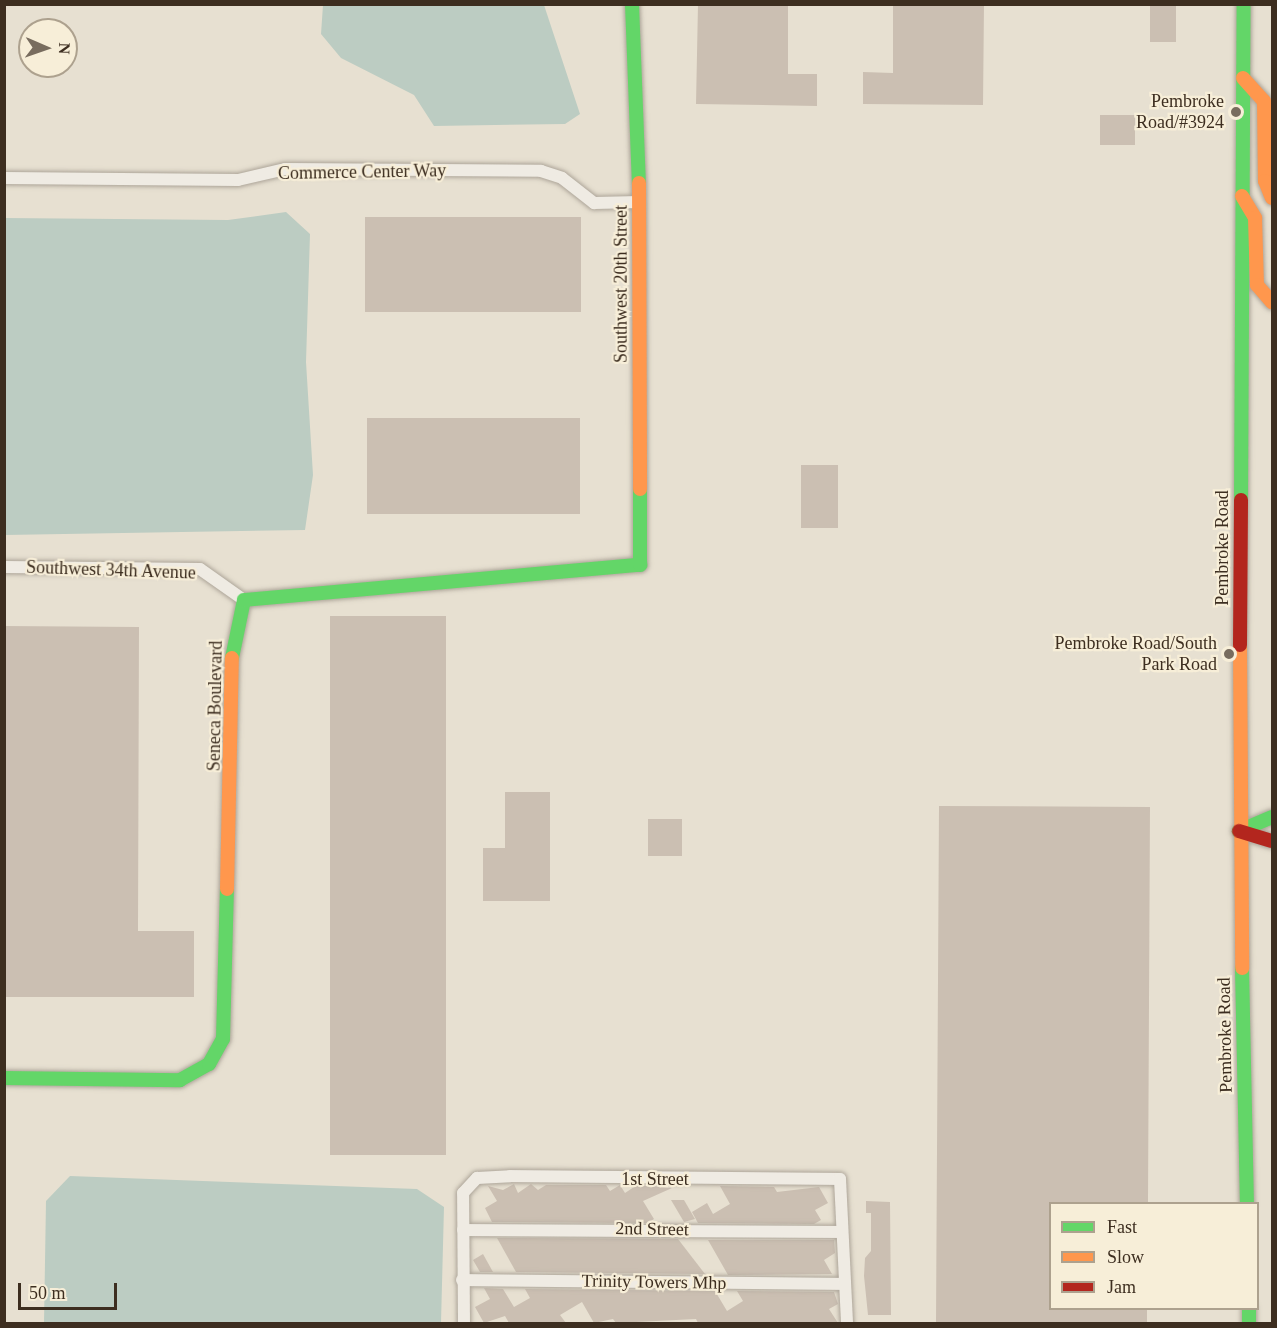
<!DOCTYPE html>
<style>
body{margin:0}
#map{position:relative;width:1277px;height:1328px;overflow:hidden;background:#e7e0d1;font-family:"Times New Roman",serif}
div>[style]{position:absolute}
.water>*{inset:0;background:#bcccc2}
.building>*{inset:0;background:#cbbfb2;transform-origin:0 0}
.roads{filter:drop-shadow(0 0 2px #ada599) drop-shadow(0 0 2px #ada599)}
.street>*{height:12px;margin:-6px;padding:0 6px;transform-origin:6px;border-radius:6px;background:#efebe3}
.fast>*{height:14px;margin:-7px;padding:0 7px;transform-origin:7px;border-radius:7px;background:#63d668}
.slow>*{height:14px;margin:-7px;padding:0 7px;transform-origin:7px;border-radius:7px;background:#ff974d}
.jam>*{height:14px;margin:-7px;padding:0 7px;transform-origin:7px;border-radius:7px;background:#b3261e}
.dots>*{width:16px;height:16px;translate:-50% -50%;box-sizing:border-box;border:3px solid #f7eed8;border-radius:50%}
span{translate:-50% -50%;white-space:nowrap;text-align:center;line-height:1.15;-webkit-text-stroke:4.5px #f7eed8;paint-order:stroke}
.poi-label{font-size:18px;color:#3d2e20}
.right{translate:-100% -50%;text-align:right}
.street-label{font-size:18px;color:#3d2e20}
.frame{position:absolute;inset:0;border:6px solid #3d2e20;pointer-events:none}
.legend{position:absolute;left:1049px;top:1202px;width:210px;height:108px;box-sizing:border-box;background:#f7eed8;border:2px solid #ada18e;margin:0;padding:8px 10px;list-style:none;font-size:18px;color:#3d2e20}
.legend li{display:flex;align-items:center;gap:12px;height:30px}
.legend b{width:30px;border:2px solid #ada18e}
.north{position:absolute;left:18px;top:18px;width:60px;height:60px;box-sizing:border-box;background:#f7eed8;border:2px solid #ada18e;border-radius:50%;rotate:92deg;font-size:16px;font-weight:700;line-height:24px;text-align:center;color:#3d2e20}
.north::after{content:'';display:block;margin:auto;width:21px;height:27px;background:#786c5e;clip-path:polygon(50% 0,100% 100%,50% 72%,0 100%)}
.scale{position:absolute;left:18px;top:1283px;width:99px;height:27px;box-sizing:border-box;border:3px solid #3d2e20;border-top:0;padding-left:8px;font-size:18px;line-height:21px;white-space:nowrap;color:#3d2e20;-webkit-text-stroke:4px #f7eed8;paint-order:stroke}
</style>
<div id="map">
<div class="water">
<div style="clip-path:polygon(323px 5px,544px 5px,580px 114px,565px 124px,434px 126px,414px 95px,341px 58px,321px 34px)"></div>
<div style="clip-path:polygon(286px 212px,310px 234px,306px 362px,313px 475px,305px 530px,5px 535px,5px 218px,228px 220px)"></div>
<div style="clip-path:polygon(70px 1176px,417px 1189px,444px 1207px,441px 1323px,44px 1323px,46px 1201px)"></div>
</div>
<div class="building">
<div style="clip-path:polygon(698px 4px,788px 4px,788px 74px,817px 74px,817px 106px,696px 104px)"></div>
<div style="clip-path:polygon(893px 4px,984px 4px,983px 105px,863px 104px,863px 72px,893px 73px)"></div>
<div style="left:1150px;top:4px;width:26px;height:38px"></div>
<div style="left:1100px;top:115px;width:35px;height:30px"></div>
<div style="left:365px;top:217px;width:216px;height:95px"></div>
<div style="left:367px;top:418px;width:213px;height:96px"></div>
<div style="left:801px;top:465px;width:37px;height:63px"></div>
<div style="left:330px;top:616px;width:116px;height:539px"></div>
<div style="clip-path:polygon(4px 626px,139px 627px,138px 931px,194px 931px,194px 997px,4px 997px)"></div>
<div style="clip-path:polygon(505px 792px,550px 792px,550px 901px,483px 901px,483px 848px,505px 848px)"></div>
<div style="clip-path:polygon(939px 806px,1150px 807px,1148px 1203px,1050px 1203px,1050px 1308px,1147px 1308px,1147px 1323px,936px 1323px)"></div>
<div style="left:648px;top:819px;width:34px;height:37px"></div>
<div style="clip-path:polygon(514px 1184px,518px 1193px,531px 1184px,538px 1190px,546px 1185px,606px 1185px,610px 1191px,620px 1185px,625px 1193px,637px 1185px,672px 1188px,643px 1201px,654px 1219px,648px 1223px,492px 1222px,485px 1208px,497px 1201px,488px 1186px,503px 1190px)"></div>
<div style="clip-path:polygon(720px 1186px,774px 1187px,777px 1192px,819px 1187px,828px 1203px,815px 1210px,821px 1220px,814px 1224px,698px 1223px,692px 1212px,707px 1203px,713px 1214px,730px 1204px)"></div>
<div style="clip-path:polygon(671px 1200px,684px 1200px,695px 1219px,684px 1222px)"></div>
<div style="clip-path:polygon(866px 1201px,890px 1202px,891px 1315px,868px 1315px,864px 1276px,865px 1258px,871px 1251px,871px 1213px,866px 1213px)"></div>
<div style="clip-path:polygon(497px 1238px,678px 1239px,705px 1274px,516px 1272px)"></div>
<div style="clip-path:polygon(708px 1240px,834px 1240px,835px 1253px,824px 1260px,832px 1274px,728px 1275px)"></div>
<div style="clip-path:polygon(483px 1254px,493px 1272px,480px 1272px,473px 1260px)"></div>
<div style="clip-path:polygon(484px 1288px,503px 1289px,514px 1307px,530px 1298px,525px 1289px,715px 1291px,727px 1311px,743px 1301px,737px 1291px,834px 1292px,838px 1304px,829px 1309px,838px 1323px,698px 1323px,696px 1319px,616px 1323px,613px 1319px,594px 1323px,582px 1302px,560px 1315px,566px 1323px,509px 1323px,505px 1316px,484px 1323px,475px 1307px,490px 1299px)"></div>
</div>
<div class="roads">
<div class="street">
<div style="left:4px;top:178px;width:234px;rotate:0.5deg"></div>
<div style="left:238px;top:180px;width:48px;rotate:-13.2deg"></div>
<div style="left:285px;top:169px;width:256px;rotate:0.4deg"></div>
<div style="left:541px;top:171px;width:22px;rotate:18deg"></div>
<div style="left:562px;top:178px;width:41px;rotate:38deg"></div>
<div style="left:594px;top:203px;width:45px;rotate:-1.3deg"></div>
<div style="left:4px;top:567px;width:196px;rotate:0.6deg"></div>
<div style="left:200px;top:569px;width:54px;rotate:35.2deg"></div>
<div style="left:463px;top:1230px;width:378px;rotate:0.3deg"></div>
<div style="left:462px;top:1280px;width:383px;rotate:0.6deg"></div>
<div style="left:464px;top:1324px;width:131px;rotate:-90.4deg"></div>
<div style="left:463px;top:1193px;width:21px;rotate:-47deg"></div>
<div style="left:477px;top:1178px;width:33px;rotate:-3deg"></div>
<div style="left:510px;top:1176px;width:330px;rotate:0.5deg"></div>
<div style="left:840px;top:1179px;width:145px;rotate:87.2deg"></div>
</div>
<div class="fast">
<div style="left:632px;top:4px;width:179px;rotate:87.8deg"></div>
<div style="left:1241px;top:500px;width:496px;rotate:-89.7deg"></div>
<div style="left:232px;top:658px;width:59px;rotate:-78.3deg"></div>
<div style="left:244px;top:600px;width:398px;rotate:-5.1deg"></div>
<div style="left:640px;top:565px;width:76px;rotate:-90deg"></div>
<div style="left:1239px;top:831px;width:36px;rotate:-23deg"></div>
<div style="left:1242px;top:968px;width:236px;rotate:88.8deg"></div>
<div style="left:4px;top:1078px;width:176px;rotate:0.7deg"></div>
<div style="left:180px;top:1080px;width:33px;rotate:-29deg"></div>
<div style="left:209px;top:1064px;width:29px;rotate:-61deg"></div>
<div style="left:223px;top:1039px;width:150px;rotate:-88.5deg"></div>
<div style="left:1249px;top:1308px;width:16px;rotate:90deg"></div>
</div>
<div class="slow">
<div style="left:1243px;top:78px;width:31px;rotate:48deg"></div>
<div style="left:1264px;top:101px;width:80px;rotate:89.3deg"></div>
<div style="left:1265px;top:181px;width:18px;rotate:68deg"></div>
<div style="left:639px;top:183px;width:306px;rotate:89.8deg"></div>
<div style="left:1242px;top:196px;width:26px;rotate:59deg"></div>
<div style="left:1255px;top:218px;width:67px;rotate:88.3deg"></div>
<div style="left:1257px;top:285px;width:23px;rotate:49deg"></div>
<div style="left:1240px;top:645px;width:323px;rotate:89.6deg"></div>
<div style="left:227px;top:889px;width:231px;rotate:-88.8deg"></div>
</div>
<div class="jam">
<div style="left:1240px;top:645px;width:145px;rotate:-89.6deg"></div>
<div style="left:1239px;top:831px;width:34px;rotate:17deg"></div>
</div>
</div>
<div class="dots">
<div style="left:1236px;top:112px;background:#786c5e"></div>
<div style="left:1229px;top:654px;background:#786c5e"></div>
</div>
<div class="poi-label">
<span class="right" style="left:1224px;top:112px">Pembroke<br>Road/#3924</span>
<span class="right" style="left:1217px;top:654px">Pembroke Road/South<br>Park Road</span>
</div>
<div class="street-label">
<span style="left:362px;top:172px;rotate:-1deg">Commerce Center Way</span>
<span style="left:621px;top:284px;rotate:-90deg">Southwest 20th Street</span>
<span style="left:1222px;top:548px;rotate:-90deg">Pembroke Road</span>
<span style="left:111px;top:570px;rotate:2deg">Southwest 34th Avenue</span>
<span style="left:215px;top:706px;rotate:-89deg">Seneca Boulevard</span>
<span style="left:1225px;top:1035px;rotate:-91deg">Pembroke Road</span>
<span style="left:655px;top:1179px">1st Street</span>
<span style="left:652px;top:1229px;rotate:1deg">2nd Street</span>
<span style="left:654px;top:1282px;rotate:1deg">Trinity Towers Mhp</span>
</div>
<div class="frame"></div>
<ul class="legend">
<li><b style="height:8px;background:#63d668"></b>Fast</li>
<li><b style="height:8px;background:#ff974d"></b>Slow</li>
<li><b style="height:8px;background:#b3261e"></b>Jam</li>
</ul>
<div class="north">N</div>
<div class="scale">50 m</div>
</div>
